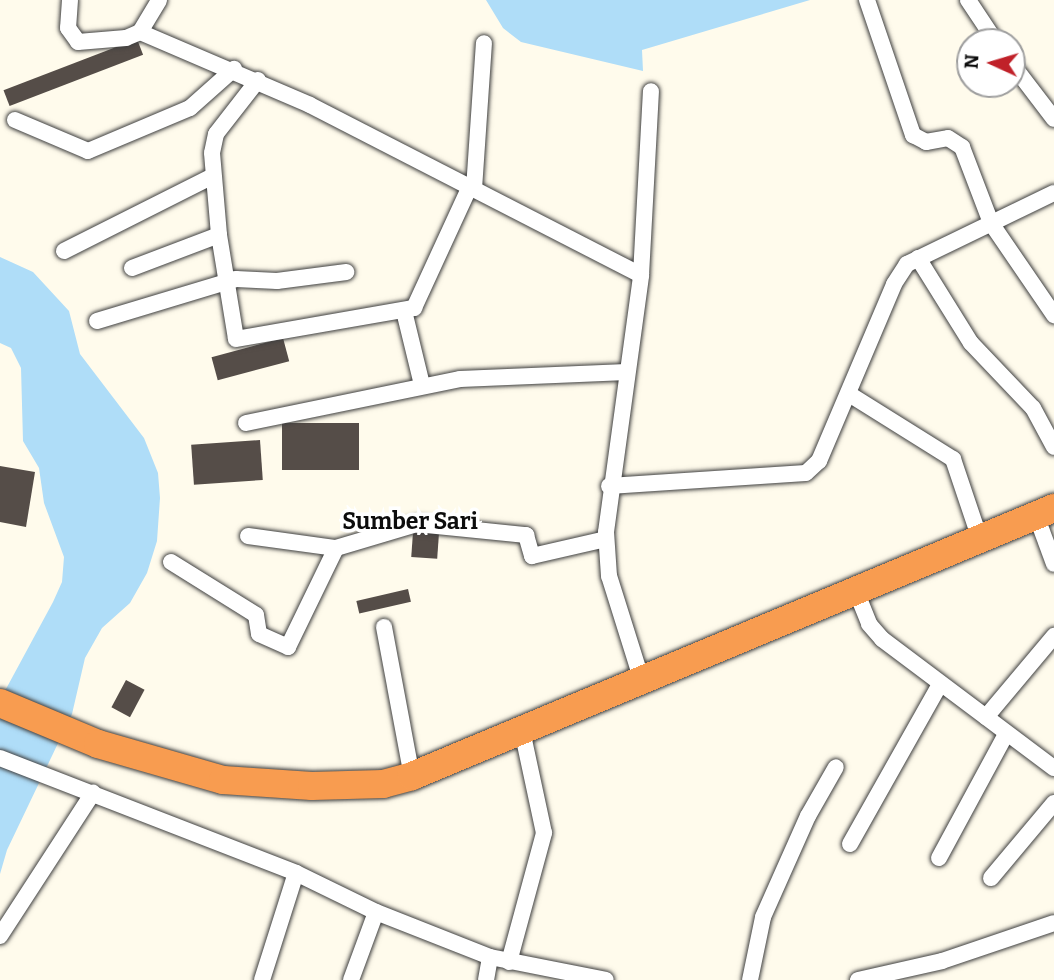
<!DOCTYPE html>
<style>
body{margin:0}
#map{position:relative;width:1054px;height:980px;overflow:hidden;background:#fffbec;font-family:Bitter,serif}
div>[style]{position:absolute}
.water>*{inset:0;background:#afddf8}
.building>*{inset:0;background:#554d48;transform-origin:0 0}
.roads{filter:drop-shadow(0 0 2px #3f3f3f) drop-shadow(0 0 2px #3f3f3f)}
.street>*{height:16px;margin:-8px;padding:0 8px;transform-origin:8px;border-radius:8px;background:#fff}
.highway>*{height:28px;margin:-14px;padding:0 14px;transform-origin:14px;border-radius:14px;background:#f89c50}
span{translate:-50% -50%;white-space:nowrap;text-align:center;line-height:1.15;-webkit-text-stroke:7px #fff;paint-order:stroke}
.quarter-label{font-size:23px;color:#0c0c0c;font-weight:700}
.north{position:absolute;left:956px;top:28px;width:70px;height:70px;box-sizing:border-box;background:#fff;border:2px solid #9e9e9e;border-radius:50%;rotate:274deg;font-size:19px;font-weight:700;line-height:28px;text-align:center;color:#0c0c0c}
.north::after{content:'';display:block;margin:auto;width:24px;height:32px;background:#c02129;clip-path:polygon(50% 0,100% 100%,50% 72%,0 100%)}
</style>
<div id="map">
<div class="water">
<div style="clip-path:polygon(486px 0,810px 0,642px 50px,643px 71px,521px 42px,503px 28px)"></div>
<div style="clip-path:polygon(0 257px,33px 272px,69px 311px,80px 354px,144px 438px,158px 473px,160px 498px,157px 541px,147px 573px,130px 603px,102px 628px,85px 658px,72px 714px,7px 850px,0 874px,0 700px,53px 602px,62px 582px,64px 557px,44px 503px,39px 468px,23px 441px,21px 368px,11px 348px,0 343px)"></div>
</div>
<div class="building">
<div style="left:137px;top:39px;width:17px;height:143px;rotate:69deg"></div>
<div style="left:283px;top:338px;width:24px;height:74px;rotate:75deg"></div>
<div style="left:359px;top:423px;width:47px;height:77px;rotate:90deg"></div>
<div style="left:260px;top:440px;width:40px;height:69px;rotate:86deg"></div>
<div style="clip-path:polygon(0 466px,35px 472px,26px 527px,0 522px)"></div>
<div style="left:413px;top:532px;width:26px;height:25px;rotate:4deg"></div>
<div style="left:408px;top:589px;width:13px;height:53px;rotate:77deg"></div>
<div style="left:126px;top:680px;width:21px;height:31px;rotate:28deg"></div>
</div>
<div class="roads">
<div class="street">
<div style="left:70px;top:0;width:28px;rotate:94deg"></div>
<div style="left:68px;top:28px;width:17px;rotate:54deg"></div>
<div style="left:78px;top:42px;width:48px;rotate:-4.8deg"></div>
<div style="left:126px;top:38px;width:15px;rotate:-23deg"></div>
<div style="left:140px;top:32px;width:37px;rotate:-59deg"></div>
<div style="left:867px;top:0;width:143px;rotate:71.2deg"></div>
<div style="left:913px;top:135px;width:15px;rotate:28deg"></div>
<div style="left:926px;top:142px;width:22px;rotate:-10deg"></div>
<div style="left:948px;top:138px;width:17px;rotate:33deg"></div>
<div style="left:962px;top:147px;width:81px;rotate:69.1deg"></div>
<div style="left:991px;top:223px;width:112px;rotate:55.6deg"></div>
<div style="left:968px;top:0;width:50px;rotate:56.3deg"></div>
<div style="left:140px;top:32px;width:185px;rotate:23.2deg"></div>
<div style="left:310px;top:105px;width:372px;rotate:27.2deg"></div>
<div style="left:1012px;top:64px;width:69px;rotate:52.6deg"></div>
<div style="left:258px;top:80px;width:68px;rotate:127.9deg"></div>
<div style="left:216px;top:134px;width:19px;rotate:102deg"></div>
<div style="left:212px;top:153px;width:82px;rotate:85.1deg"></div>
<div style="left:219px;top:235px;width:105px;rotate:80.7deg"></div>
<div style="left:236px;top:339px;width:181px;rotate:-9.9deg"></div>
<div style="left:414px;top:308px;width:134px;rotate:-65.3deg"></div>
<div style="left:15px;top:120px;width:79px;rotate:23deg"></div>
<div style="left:88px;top:151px;width:111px;rotate:-22.9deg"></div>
<div style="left:190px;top:108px;width:59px;rotate:-41.6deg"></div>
<div style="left:474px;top:189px;width:146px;rotate:-86.1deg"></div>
<div style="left:64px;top:251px;width:167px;rotate:-26.7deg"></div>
<div style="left:918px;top:258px;width:100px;rotate:58.1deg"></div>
<div style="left:971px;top:343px;width:90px;rotate:46.4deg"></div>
<div style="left:1033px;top:408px;width:44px;rotate:61.7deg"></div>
<div style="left:132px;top:268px;width:93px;rotate:-20.8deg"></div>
<div style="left:404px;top:311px;width:76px;rotate:76.3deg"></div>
<div style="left:97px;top:321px;width:145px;rotate:-16.8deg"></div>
<div style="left:236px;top:279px;width:41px;rotate:2.8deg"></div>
<div style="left:277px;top:281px;width:70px;rotate:-7.4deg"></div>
<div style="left:849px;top:394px;width:123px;rotate:32deg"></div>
<div style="left:953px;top:459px;width:84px;rotate:71.4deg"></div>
<div style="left:246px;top:423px;width:218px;rotate:-11.6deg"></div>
<div style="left:460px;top:379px;width:167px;rotate:-2.4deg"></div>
<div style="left:609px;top:486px;width:197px;rotate:-3.8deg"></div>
<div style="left:806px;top:473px;width:18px;rotate:-43deg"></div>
<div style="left:819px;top:461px;width:192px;rotate:-67deg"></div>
<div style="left:894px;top:284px;width:24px;rotate:-57deg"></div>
<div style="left:907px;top:264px;width:163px;rotate:-25.8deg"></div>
<div style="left:1036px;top:515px;width:52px;rotate:69.8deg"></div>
<div style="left:248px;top:536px;width:89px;rotate:7.8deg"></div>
<div style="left:171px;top:562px;width:100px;rotate:31.9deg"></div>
<div style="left:256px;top:615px;width:19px;rotate:81deg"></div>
<div style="left:259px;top:634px;width:32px;rotate:24deg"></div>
<div style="left:288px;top:647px;width:110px;rotate:-64.1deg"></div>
<div style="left:336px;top:548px;width:84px;rotate:-16.5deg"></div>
<div style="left:417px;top:524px;width:110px;rotate:5.8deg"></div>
<div style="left:526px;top:535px;width:22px;rotate:74deg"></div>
<div style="left:532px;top:556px;width:76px;rotate:-12.9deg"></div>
<div style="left:856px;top:591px;width:35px;rotate:68deg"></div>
<div style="left:869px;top:624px;width:20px;rotate:49deg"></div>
<div style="left:882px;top:639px;width:215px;rotate:36.9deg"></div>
<div style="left:384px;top:627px;width:152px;rotate:79.4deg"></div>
<div style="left:642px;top:681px;width:110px;rotate:-107.4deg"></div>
<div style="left:609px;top:576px;width:44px;rotate:-93.9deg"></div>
<div style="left:606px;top:532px;width:259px;rotate:-82.2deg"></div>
<div style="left:641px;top:275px;width:184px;rotate:-86.9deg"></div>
<div style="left:986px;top:717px;width:106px;rotate:-50deg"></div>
<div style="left:0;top:758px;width:318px;rotate:21.2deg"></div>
<div style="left:296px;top:873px;width:89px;rotate:26deg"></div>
<div style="left:376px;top:912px;width:123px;rotate:21.5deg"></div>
<div style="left:490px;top:957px;width:118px;rotate:11.2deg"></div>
<div style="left:850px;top:844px;width:184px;rotate:-60.6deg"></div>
<div style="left:939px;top:858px;width:141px;rotate:-61.6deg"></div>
<div style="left:991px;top:878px;width:98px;rotate:-50deg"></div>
<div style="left:0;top:936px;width:171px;rotate:-57deg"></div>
<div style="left:509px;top:962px;width:134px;rotate:-74.8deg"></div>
<div style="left:544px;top:833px;width:105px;rotate:-102.1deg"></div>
<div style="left:262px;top:980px;width:112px;rotate:-72.4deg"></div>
<div style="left:351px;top:980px;width:72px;rotate:-69.8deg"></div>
<div style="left:486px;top:980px;width:23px;rotate:-80deg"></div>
<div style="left:750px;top:980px;width:64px;rotate:-78.3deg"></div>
<div style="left:763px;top:917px;width:111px;rotate:-66deg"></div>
<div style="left:808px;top:816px;width:56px;rotate:-60.3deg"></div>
<div style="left:858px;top:980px;width:86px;rotate:-12.7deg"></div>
<div style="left:942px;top:961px;width:118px;rotate:-18.7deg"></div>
</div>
<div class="highway">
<div style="left:0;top:703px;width:106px;rotate:22.7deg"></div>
<div style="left:98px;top:744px;width:130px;rotate:16.1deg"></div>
<div style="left:223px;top:780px;width:89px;rotate:3.9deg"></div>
<div style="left:312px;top:786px;width:71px;rotate:-1.6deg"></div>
<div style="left:383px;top:784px;width:30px;rotate:-15deg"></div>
<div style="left:412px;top:776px;width:696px;rotate:-22.66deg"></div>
</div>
</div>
<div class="quarter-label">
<span style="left:410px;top:521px">Sumber Sari</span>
</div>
<div class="north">N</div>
</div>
